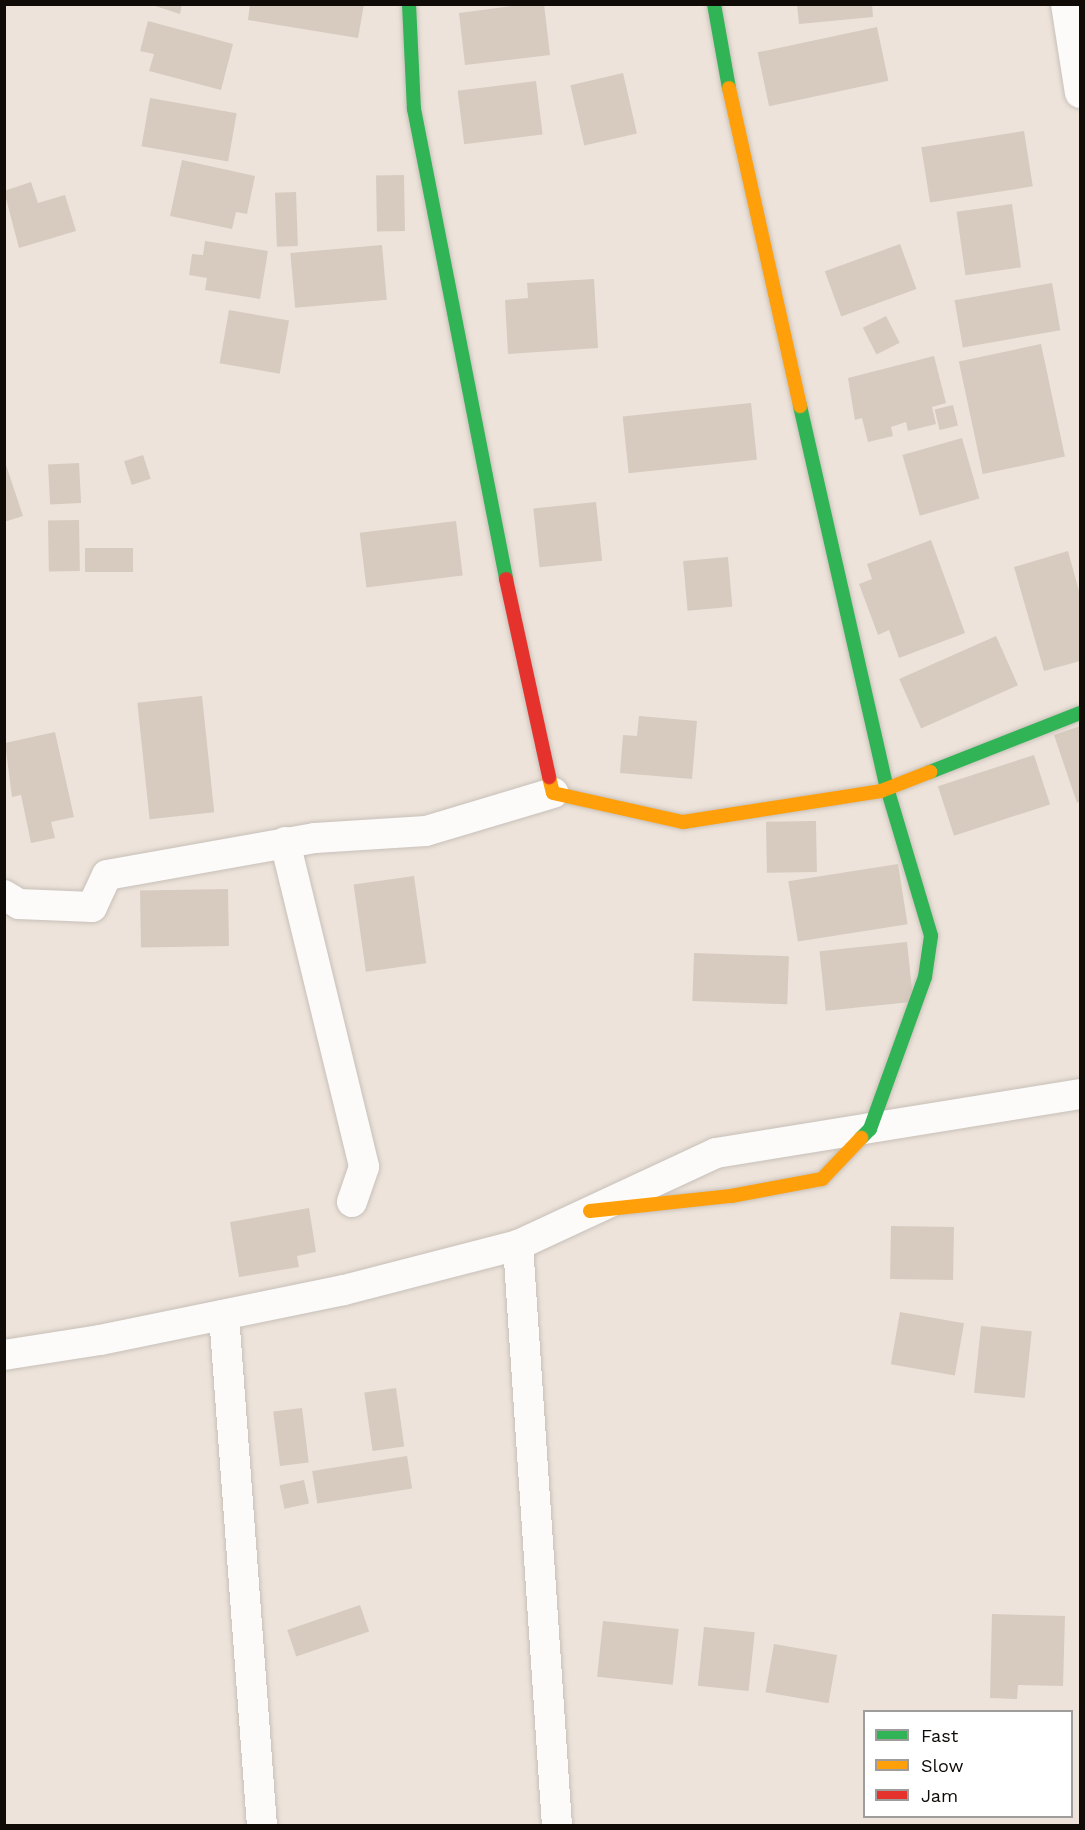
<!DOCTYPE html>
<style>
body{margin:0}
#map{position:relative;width:1085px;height:1830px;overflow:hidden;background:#ede3da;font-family:"Work Sans",sans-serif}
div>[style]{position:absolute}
.building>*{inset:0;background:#d7cbbf;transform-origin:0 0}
.roads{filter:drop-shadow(0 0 2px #c7c0b9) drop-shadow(0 0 2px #c7c0b9)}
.street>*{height:30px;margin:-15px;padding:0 15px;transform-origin:15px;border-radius:15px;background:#fcfbf9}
.fast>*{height:14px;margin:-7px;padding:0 7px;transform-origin:7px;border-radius:7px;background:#30b455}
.slow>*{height:14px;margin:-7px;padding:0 7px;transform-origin:7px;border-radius:7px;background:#ff9f0a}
.jam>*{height:14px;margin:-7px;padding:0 7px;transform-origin:7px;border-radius:7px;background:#e5322d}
span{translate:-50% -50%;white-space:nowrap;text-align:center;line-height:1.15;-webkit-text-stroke:5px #fff;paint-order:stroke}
.frame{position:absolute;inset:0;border:6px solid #100b06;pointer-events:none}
.legend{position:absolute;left:863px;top:1710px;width:210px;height:108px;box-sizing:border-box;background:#fff;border:2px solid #9f9d9b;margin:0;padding:8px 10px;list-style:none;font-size:18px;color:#100b06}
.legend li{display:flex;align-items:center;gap:12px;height:30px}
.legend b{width:30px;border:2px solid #9f9d9b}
</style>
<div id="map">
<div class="building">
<div style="clip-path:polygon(149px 4px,182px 4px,180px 14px)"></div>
<div style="clip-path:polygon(250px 4px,364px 4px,358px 38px,248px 20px)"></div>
<div style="clip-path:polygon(528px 4px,544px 4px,550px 55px,465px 65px,459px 13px)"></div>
<div style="clip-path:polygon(797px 4px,872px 4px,873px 17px,799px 24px)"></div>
<div style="clip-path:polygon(148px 21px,233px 44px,221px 90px,149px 71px,154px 54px,140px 51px)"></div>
<div style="left:877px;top:27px;width:55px;height:122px;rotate:78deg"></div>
<div style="left:623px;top:73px;width:62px;height:54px;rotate:77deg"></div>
<div style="left:536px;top:81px;width:54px;height:79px;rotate:83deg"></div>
<div style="left:150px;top:98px;width:88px;height:49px;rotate:10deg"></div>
<div style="left:1024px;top:131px;width:56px;height:104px;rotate:81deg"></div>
<div style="clip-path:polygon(182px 160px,255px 176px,247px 214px,236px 212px,232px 229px,170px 216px)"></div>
<div style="left:404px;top:175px;width:56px;height:28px;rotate:89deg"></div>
<div style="clip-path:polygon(31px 182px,38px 203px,65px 195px,76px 231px,19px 248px,4px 191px)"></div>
<div style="left:296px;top:192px;width:54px;height:21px;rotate:88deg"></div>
<div style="left:1012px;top:204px;width:64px;height:56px;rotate:82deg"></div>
<div style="clip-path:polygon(205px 241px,268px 251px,260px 299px,205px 290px,207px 278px,189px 275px,192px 254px,203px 255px)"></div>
<div style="left:900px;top:244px;width:48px;height:80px;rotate:70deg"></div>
<div style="left:382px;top:245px;width:55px;height:92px;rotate:85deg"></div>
<div style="clip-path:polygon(594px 279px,598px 348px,508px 354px,505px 300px,528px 298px,527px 283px)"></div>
<div style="left:1052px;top:283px;width:48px;height:99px;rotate:80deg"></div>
<div style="left:229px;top:310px;width:61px;height:54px;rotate:10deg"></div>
<div style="left:886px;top:316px;width:30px;height:26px;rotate:63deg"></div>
<div style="left:1041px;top:344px;width:115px;height:84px;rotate:78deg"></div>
<div style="clip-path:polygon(934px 356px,946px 403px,932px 407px,936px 424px,908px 431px,906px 422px,891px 427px,893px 436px,868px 442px,862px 418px,855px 420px,848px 378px)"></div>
<div style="left:751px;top:403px;width:57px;height:129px;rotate:84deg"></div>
<div style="left:953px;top:405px;width:21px;height:19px;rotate:76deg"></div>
<div style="left:962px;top:438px;width:63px;height:62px;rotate:74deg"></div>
<div style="left:143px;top:455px;width:25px;height:20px;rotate:72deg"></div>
<div style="clip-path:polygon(4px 459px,23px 516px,4px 522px)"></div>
<div style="left:79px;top:463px;width:40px;height:31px;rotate:87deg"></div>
<div style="left:596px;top:502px;width:59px;height:63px;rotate:84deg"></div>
<div style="left:79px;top:520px;width:51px;height:31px;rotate:89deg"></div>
<div style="left:456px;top:521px;width:55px;height:97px;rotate:83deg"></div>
<div style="clip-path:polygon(931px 540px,965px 633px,899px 658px,889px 630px,878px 635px,859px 584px,872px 579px,867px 564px)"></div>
<div style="left:85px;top:548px;width:48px;height:24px"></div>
<div style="clip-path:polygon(1068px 551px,1080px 595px,1080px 661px,1044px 671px,1014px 567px)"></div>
<div style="left:728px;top:557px;width:50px;height:45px;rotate:85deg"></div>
<div style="left:996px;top:636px;width:54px;height:106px;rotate:66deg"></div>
<div style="left:202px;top:696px;width:117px;height:65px;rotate:84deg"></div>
<div style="clip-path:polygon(639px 716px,697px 721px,692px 779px,620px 773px,623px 735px,637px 736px)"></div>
<div style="clip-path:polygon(1080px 726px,1080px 801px,1077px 803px,1054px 735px)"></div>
<div style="clip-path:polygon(55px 732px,74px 817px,51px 822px,55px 838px,31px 843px,21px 795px,12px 797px,5px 743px)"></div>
<div style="left:1034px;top:755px;width:52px;height:101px;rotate:72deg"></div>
<div style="left:816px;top:821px;width:51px;height:50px;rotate:89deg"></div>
<div style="left:898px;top:864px;width:61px;height:111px;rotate:81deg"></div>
<div style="left:414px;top:876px;width:88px;height:61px;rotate:82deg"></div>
<div style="left:228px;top:889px;width:57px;height:88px;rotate:89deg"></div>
<div style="left:907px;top:942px;width:60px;height:88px;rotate:84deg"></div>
<div style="left:694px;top:953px;width:95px;height:48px;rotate:2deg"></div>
<div style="clip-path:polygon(309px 1208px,316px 1252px,297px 1256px,299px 1267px,239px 1277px,230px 1222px)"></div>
<div style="left:891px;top:1226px;width:63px;height:53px;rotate:1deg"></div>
<div style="left:900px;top:1312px;width:65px;height:53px;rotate:10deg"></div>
<div style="left:981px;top:1326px;width:51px;height:67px;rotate:6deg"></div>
<div style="left:396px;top:1388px;width:59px;height:32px;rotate:82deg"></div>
<div style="left:302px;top:1408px;width:55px;height:29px;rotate:83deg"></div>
<div style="left:407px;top:1456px;width:33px;height:96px;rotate:81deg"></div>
<div style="left:304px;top:1480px;width:24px;height:25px;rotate:78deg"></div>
<div style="left:360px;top:1605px;width:28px;height:77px;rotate:71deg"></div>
<div style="clip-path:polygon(992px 1614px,1065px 1616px,1063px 1686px,1018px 1685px,1017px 1699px,990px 1698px)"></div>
<div style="left:603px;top:1621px;width:76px;height:56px;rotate:6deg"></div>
<div style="left:704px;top:1627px;width:51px;height:59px;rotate:6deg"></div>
<div style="left:774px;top:1644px;width:64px;height:49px;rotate:10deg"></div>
</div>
<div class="roads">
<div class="street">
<div style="left:1066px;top:4px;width:90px;rotate:81.1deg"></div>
<div style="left:285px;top:842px;width:334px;rotate:76.3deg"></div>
<div style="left:364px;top:1167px;width:37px;rotate:109deg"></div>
<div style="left:4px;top:895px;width:17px;rotate:31deg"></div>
<div style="left:19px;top:904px;width:73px;rotate:2.4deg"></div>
<div style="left:92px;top:907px;width:35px;rotate:-65deg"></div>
<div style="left:107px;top:875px;width:211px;rotate:-10.1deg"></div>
<div style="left:315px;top:838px;width:111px;rotate:-3.6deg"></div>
<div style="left:426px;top:831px;width:133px;rotate:-16.7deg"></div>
<div style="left:518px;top:1245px;width:582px;rotate:86.16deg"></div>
<div style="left:224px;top:1315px;width:512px;rotate:85.75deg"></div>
<div style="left:4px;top:1355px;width:97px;rotate:-8.9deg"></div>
<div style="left:100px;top:1340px;width:249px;rotate:-11.6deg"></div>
<div style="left:344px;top:1290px;width:180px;rotate:-14.5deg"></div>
<div style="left:518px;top:1245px;width:218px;rotate:-24.9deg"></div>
<div style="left:716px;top:1153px;width:369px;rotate:-9.2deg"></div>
</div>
<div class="fast">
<div style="left:409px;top:4px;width:105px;rotate:87.3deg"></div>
<div style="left:414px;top:109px;width:479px;rotate:78.9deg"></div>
<div style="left:714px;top:4px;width:85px;rotate:79.9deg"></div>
<div style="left:800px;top:406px;width:392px;rotate:77.2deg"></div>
<div style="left:887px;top:788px;width:154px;rotate:73.4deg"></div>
<div style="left:931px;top:936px;width:41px;rotate:98.3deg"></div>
<div style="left:925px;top:977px;width:162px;rotate:109.9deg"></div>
<div style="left:870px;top:1129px;width:13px;rotate:135deg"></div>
<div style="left:930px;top:772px;width:161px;rotate:-21.5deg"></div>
</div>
<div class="slow">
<div style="left:729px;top:88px;width:326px;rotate:77.4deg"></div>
<div style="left:549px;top:777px;width:16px;rotate:76deg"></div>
<div style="left:553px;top:793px;width:133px;rotate:12.6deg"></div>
<div style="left:683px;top:822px;width:200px;rotate:-8.9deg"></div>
<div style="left:881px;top:791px;width:53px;rotate:-21.2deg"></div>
<div style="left:590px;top:1211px;width:142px;rotate:-6.1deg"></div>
<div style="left:731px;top:1196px;width:93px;rotate:-10.6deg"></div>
<div style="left:822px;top:1179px;width:57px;rotate:-46.4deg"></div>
</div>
<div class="jam">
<div style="left:506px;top:579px;width:203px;rotate:77.7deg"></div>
</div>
</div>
<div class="frame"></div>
<ul class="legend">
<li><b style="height:8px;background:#30b455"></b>Fast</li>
<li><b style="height:8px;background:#ff9f0a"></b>Slow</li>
<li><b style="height:8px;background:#e5322d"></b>Jam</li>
</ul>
</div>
